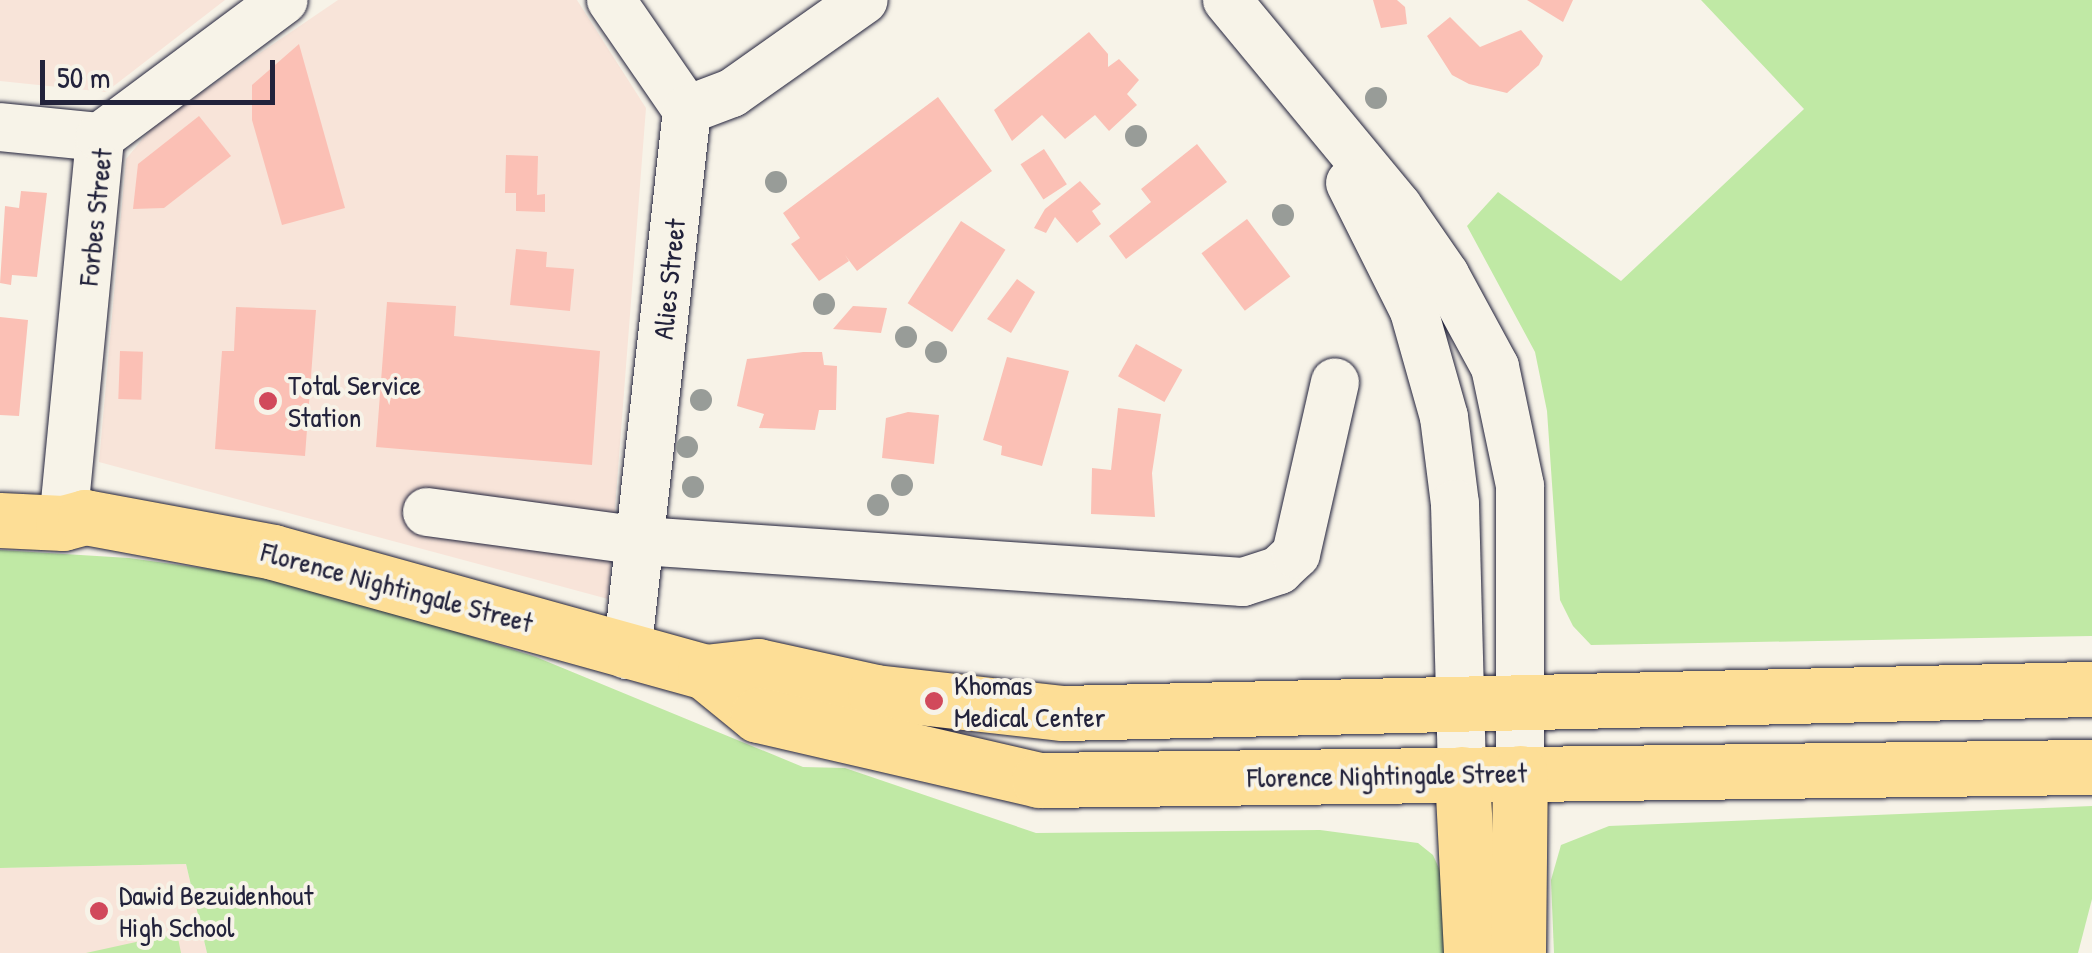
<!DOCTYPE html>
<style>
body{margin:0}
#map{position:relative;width:2092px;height:953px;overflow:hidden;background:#f7f3e8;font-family:"Patrick Hand",sans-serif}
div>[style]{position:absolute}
.built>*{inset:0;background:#f8e4d9}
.green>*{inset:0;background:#c0e9a5}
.building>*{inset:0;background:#fbc0b5;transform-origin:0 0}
.roads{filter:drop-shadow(0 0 2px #22223b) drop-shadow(0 0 2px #22223b)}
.minor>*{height:48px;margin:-24px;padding:0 24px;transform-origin:24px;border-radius:24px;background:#f7f3e8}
.major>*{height:55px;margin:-27.5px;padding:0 27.5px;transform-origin:27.5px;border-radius:27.5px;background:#fdde96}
.highway>*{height:55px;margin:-27.5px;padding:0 27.5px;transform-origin:27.5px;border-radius:27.5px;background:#fdde96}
.trees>*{width:22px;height:22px;margin:-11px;border-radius:50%;background:#989c98}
.dots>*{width:28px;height:28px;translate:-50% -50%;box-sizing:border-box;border:5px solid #f7f3e8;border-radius:50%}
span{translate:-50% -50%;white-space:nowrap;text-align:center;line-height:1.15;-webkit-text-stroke:8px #f7f3e8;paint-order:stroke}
.street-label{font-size:28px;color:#22223b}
.poi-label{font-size:28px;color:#22223b}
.left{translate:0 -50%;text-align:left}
.scale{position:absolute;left:40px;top:60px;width:235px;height:45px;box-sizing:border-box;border:5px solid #22223b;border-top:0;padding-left:12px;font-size:30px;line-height:35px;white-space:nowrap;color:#22223b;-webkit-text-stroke:8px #f7f3e8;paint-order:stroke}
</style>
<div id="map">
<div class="built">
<div style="clip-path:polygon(0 0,225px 0,106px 92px,0 81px)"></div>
<div style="clip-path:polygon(338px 0,577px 0,646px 108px,608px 599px,99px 462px,126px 159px,155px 124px)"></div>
<div style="clip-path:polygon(186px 864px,207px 953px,0 953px,0 868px)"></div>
</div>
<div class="green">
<div style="clip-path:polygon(1701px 0,2092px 0,2092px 636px,1591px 645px,1573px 626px,1560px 600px,1547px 411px,1535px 352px,1467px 226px,1498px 192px,1621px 281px,1804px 109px)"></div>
<div style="clip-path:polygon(0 550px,129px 558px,302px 582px,536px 657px,803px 767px,845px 768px,1036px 833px,1320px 830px,1418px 843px,1433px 855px,1445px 882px,1446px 953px,207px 953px,186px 864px,0 868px)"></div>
<div style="clip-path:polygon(2092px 806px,2092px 899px,2078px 953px,1554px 953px,1551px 880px,1561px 845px,1609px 826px)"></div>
<div style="clip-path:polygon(177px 933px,181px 953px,86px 953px,95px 951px)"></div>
</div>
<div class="building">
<div style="clip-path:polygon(1373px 0,1397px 0,1405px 7px,1407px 24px,1381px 28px)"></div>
<div style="clip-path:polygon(1527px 0,1573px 0,1563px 22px)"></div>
<div style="clip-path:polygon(1450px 17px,1480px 47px,1521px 30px,1543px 56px,1539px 65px,1507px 93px,1469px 84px,1452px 75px,1427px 36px)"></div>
<div style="clip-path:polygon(1089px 32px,1108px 54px,1108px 67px,1119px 59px,1139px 80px,1127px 94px,1137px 105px,1109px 131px,1095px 115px,1065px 139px,1042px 115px,1012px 141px,994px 110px)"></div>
<div style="clip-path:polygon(299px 44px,345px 208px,282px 225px,252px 120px,252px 85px)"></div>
<div style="clip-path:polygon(938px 97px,992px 171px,857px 271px,845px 255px,849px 261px,819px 281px,791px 244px,800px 238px,783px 213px)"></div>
<div style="clip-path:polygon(199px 116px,231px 156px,164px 208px,133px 209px,138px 164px)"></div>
<div style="clip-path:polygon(1197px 144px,1227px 182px,1126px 259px,1109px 236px,1151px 202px,1141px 189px)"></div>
<div style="left:1044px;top:149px;width:42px;height:28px;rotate:57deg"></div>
<div style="clip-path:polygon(506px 155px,538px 156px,537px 195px,545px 194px,545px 212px,516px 211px,516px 193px,505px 193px)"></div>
<div style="clip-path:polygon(1080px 181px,1101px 204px,1092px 211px,1101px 224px,1077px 243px,1055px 217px,1046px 233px,1034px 228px,1045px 209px)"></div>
<div style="clip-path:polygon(21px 191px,47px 193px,37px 277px,12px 275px,11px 285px,0 283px,5px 206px,19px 208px)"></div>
<div style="left:1247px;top:219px;width:72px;height:57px;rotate:53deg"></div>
<div style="left:961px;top:221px;width:53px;height:98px;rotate:33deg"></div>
<div style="clip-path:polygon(516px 249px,547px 252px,546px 267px,574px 269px,570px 311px,510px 305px)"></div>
<div style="clip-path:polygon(1017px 279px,1035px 292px,1011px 333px,987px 319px)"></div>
<div style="clip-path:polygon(387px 302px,456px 306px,454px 336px,600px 351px,592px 465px,376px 447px)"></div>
<div style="clip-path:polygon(853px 306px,887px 308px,881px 333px,833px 329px)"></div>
<div style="clip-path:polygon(236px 307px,316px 310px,305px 456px,215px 449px,222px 351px,234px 351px)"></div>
<div style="clip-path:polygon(0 317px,28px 320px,19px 416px,0 415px)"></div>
<div style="left:1136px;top:344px;width:53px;height:37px;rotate:29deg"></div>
<div style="left:120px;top:351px;width:23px;height:48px;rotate:2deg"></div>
<div style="clip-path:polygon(803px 352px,822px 352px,824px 365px,837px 366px,836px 410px,819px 410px,815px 430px,759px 428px,764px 414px,737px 406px,747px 359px)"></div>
<div style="clip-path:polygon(1007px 357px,1069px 371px,1042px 466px,1001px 455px,1002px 446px,983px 440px)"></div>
<div style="clip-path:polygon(1118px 408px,1161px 414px,1152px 473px,1155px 517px,1091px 514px,1092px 468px,1111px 470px)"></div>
<div style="clip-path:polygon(908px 412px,939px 415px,934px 464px,882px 458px,886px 418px)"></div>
</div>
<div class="roads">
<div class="minor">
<div style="left:611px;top:0;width:134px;rotate:55.4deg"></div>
<div style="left:1227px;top:0;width:268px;rotate:50.4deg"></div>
<div style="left:1398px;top:207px;width:83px;rotate:55.3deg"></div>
<div style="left:1445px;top:275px;width:105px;rotate:61.5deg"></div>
<div style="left:1495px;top:367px;width:122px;rotate:78.1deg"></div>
<div style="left:1520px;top:486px;width:287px;rotate:90deg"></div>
<div style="left:0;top:127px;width:100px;rotate:5.7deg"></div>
<div style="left:1350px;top:183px;width:143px;rotate:63.4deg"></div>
<div style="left:1414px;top:311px;width:110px;rotate:74.2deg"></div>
<div style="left:1444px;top:417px;width:88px;rotate:82.8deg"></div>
<div style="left:1455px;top:504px;width:270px;rotate:88.5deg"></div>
<div style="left:427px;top:512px;width:217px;rotate:7.7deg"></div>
<div style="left:642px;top:541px;width:602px;rotate:3.9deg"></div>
<div style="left:1243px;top:582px;width:38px;rotate:-18deg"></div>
<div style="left:1279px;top:570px;width:23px;rotate:-43deg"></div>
<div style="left:1296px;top:554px;width:176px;rotate:-77.2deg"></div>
<div style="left:63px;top:523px;width:388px;rotate:-84.5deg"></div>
<div style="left:100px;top:137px;width:229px;rotate:-36.7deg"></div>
<div style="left:627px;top:655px;width:548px;rotate:-83.72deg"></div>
<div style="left:687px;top:110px;width:48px;rotate:-20.7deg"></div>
<div style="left:732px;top:93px;width:161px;rotate:-35.2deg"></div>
</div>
<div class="major">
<div style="left:0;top:520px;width:63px;rotate:2.7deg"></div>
<div style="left:63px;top:523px;width:23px;rotate:-15deg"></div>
<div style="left:85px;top:517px;width:191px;rotate:10.5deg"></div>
<div style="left:273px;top:552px;width:448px;rotate:15.5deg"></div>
<div style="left:705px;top:672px;width:53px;rotate:-6.5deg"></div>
<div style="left:758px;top:666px;width:120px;rotate:12.5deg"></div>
<div style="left:875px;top:692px;width:189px;rotate:6.4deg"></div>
<div style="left:1063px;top:713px;width:1029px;rotate:-1.34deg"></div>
<div style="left:705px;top:672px;width:68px;rotate:39.1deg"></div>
<div style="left:758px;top:715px;width:288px;rotate:13deg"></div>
<div style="left:1039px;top:780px;width:1053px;rotate:-0.71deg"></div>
</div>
<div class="highway">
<div style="left:1462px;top:774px;width:179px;rotate:87.1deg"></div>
<div style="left:1518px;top:953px;width:180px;rotate:-89.4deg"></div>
</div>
</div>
<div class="trees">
<div style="left:1376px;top:98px"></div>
<div style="left:1136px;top:136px"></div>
<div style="left:776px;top:182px"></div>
<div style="left:1283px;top:215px"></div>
<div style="left:824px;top:304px"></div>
<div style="left:906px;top:337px"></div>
<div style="left:936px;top:352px"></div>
<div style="left:701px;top:400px"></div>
<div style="left:687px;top:447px"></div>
<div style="left:902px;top:485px"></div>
<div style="left:693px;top:487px"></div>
<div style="left:878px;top:505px"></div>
</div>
<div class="dots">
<div style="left:268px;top:401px;background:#d1495b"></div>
<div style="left:934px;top:701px;background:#d1495b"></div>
<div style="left:99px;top:911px;background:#d1495b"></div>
</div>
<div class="street-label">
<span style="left:95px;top:217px;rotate:-84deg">Forbes Street</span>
<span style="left:669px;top:279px;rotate:-84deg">Alies Street</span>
<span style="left:397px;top:587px;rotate:15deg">Florence Nightingale Street</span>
<span style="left:1387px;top:775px;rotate:-1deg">Florence Nightingale Street</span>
</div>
<div class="poi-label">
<span class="left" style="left:288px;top:401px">Total Service<br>Station</span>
<span class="left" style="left:954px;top:701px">Khomas<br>Medical Center</span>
<span class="left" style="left:119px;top:911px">Dawid Bezuidenhout<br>High School</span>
</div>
<div class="scale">50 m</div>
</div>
